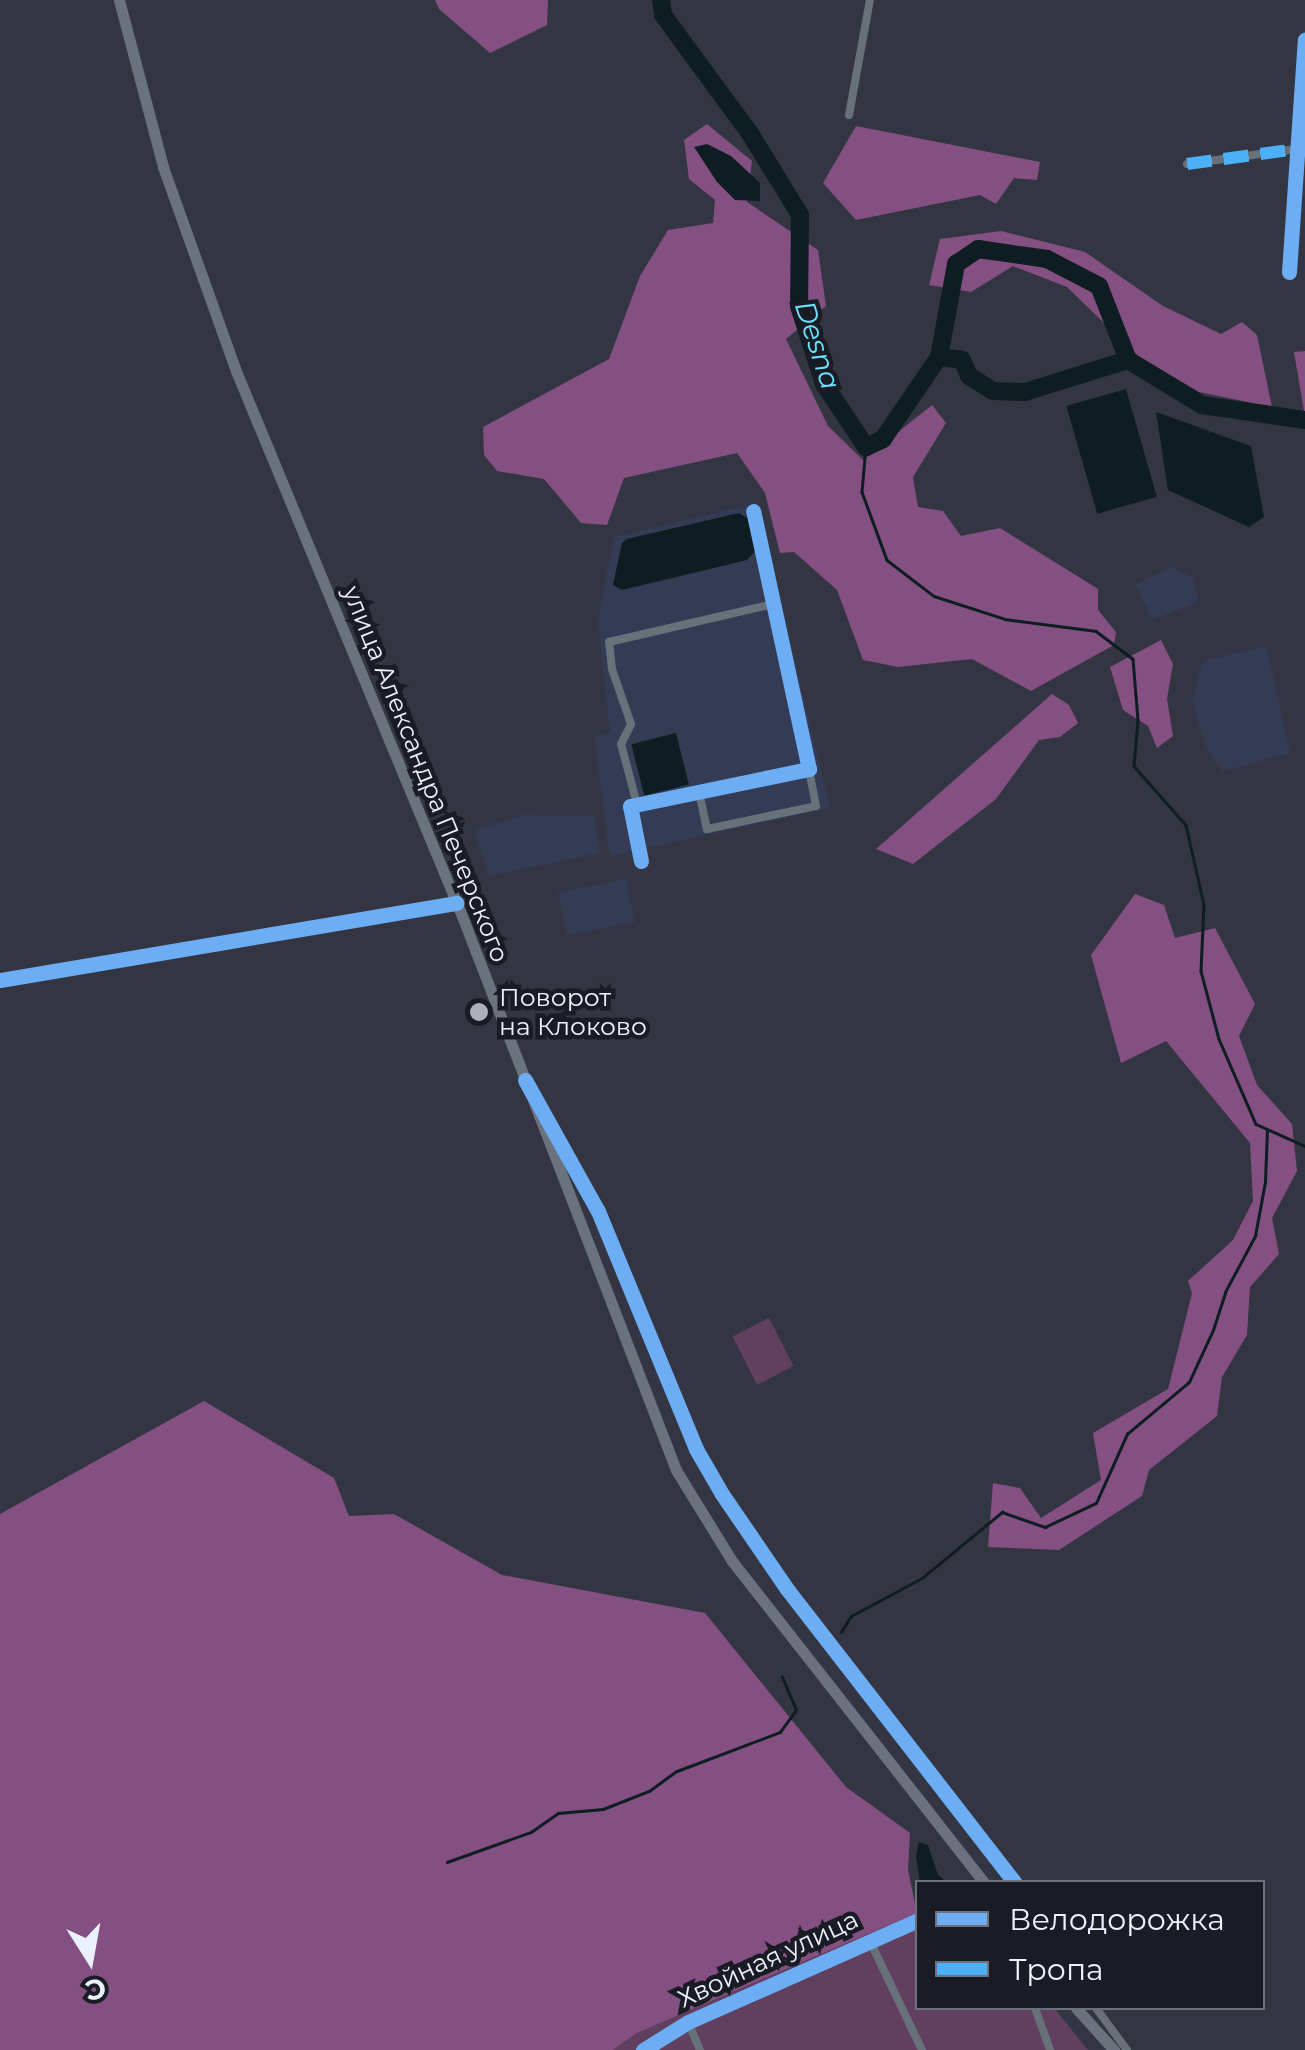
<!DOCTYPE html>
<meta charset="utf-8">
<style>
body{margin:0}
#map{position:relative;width:1305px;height:2050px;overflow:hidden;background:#333642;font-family:Montserrat,sans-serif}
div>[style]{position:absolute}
.built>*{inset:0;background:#343b55;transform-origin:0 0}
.green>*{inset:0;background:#61405f;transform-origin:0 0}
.forest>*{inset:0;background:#844f81}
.water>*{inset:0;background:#0e1d21;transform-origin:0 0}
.stream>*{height:2.5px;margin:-1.25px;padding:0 1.25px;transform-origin:1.25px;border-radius:1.25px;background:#0e1d21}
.river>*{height:18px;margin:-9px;padding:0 9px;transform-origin:9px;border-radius:9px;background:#0e1d21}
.street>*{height:8px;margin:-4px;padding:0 4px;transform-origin:4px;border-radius:4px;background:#687179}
.secondary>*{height:11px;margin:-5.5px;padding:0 5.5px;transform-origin:5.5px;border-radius:5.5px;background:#6a727e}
.quiet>*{height:12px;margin-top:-6px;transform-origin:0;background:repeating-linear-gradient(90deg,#4cb0f7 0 25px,transparent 0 37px)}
.cycleway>*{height:15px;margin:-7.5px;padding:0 7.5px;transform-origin:7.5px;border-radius:7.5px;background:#6dadf4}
.dots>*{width:28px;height:28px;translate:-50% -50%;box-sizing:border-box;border:5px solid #191b25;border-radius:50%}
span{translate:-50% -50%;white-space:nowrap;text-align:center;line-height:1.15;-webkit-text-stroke:9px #191b25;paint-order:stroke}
.street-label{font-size:25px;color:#ecf1ff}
.poi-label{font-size:25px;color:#ecf1ff}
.left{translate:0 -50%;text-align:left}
.water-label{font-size:28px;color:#6ae4fe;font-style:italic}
.legend{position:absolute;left:915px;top:1880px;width:350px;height:130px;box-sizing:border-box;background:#191b25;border:2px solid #6d717c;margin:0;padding:12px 18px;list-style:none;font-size:30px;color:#ecf1ff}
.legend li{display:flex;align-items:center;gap:20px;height:50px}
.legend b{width:50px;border:2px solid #6d717c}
.north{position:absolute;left:40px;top:1910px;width:100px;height:100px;-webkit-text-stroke:8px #191b25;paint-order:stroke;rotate:169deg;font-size:28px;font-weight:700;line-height:40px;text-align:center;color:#ecf1ff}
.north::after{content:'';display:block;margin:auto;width:35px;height:45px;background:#ecf1ff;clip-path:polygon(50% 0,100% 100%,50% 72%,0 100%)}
</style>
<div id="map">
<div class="built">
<div style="clip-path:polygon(757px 503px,830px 808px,610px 856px,594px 737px,610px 732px,598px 621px,614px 537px)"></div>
<div style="clip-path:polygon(1172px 567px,1193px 578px,1198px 602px,1152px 620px,1136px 584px)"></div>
<div style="clip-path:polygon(1266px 646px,1290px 753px,1223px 771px,1205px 744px,1192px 701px,1203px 661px)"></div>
<div style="clip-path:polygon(523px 815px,594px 816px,600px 853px,489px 876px,474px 830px)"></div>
<div style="left:626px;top:879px;width:44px;height:69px;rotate:79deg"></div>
</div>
<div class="green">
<div style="left:769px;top:1318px;width:54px;height:41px;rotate:63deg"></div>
<div style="clip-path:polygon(917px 1913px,918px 2008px,1054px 2008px,1088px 2050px,613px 2050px,637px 2033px)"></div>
</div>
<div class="forest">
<div style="clip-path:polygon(435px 0,548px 0,547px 25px,490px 53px,439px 9px)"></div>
<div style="clip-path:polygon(707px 124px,752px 161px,747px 202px,818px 250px,826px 306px,786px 339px,828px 426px,863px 460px,932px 405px,946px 423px,913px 477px,918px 507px,943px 511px,961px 536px,1000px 528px,1098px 589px,1098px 610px,1116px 632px,1114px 645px,1031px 691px,972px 659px,898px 667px,863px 660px,837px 590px,794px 552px,780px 553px,765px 493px,737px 453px,624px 478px,607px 525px,581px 523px,544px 479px,497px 471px,484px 455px,483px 427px,609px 359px,640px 276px,668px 230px,713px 223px,715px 200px,689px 179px,684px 140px)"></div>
<div style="clip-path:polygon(856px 126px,1040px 162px,1037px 180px,1014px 178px,996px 204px,980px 195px,856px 220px,823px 183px)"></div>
<div style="clip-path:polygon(1001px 231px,1085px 252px,1163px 306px,1221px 334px,1242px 322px,1257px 335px,1272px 407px,1199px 392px,1139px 357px,1067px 287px,1013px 266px,971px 292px,929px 285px,940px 239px)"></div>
<div style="clip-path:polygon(1305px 351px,1305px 411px,1304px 411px,1294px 352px)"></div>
<div style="clip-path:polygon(1161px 640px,1173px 664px,1167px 699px,1173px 736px,1157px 748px,1148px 726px,1123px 710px,1110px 667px)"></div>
<div style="clip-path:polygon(1052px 694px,1069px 705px,1078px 723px,1060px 737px,1039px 740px,996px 799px,913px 864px,876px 849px)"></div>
<div style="clip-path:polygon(1135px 894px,1164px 905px,1175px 938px,1215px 928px,1255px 1004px,1239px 1036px,1257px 1085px,1292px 1124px,1297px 1171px,1272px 1218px,1279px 1254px,1250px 1287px,1247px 1335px,1222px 1377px,1217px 1416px,1149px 1470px,1142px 1496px,1059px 1550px,988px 1547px,993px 1483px,1020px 1488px,1041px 1518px,1101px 1480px,1093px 1433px,1168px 1389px,1192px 1293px,1188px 1281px,1233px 1240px,1253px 1201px,1250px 1143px,1166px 1041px,1121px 1063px,1091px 955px)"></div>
<div style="clip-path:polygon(204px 1401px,334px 1478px,349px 1516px,394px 1514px,502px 1575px,705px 1613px,846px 1787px,910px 1833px,908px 1870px,917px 1913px,637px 2033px,613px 2050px,0 2050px,0 1514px)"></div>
</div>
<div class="water">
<div style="clip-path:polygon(707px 144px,731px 156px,760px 183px,760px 201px,735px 200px,717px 182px,694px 147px)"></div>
<div style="left:1126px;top:389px;width:112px;height:62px;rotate:74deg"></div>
<div style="clip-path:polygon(1156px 412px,1251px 446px,1264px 517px,1249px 527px,1168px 490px)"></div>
<div style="clip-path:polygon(739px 513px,752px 521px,758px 548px,747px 560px,622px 590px,613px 585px,622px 543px,627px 539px)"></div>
<div style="left:676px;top:733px;width:53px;height:46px;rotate:76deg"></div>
<div style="clip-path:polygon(919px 1842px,928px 1845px,938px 1875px,947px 1882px,920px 1882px,916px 1856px)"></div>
</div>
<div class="stream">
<div style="left:866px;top:447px;width:45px;rotate:95.1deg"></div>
<div style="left:862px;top:492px;width:72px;rotate:69.8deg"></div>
<div style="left:887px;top:560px;width:59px;rotate:37.5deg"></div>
<div style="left:934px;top:596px;width:75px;rotate:17.9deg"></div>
<div style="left:1005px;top:619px;width:92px;rotate:7.5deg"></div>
<div style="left:1096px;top:631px;width:46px;rotate:37.1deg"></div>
<div style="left:1133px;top:659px;width:61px;rotate:85.3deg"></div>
<div style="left:1138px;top:720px;width:46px;rotate:95deg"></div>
<div style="left:1134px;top:766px;width:79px;rotate:48.6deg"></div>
<div style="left:1186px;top:825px;width:82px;rotate:77.3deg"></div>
<div style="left:1204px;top:905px;width:66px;rotate:92.6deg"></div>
<div style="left:1201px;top:971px;width:70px;rotate:75.2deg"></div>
<div style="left:1219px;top:1039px;width:93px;rotate:66.5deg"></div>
<div style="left:1256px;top:1124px;width:54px;rotate:24.2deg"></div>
<div style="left:841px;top:1632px;width:19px;rotate:-58deg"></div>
<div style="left:851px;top:1616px;width:81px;rotate:-28.2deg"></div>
<div style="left:922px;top:1578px;width:104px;rotate:-39.5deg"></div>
<div style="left:1002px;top:1512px;width:46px;rotate:19.2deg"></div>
<div style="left:1045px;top:1527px;width:56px;rotate:-25.2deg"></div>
<div style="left:1096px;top:1503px;width:76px;rotate:-65.8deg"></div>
<div style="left:1127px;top:1434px;width:81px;rotate:-40deg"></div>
<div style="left:1189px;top:1382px;width:57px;rotate:-65.2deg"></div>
<div style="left:1213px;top:1330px;width:40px;rotate:-72deg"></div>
<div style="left:1225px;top:1292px;width:64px;rotate:-61.8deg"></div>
<div style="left:1255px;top:1236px;width:55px;rotate:-79.5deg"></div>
<div style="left:1265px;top:1182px;width:51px;rotate:-87.8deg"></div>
<div style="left:447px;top:1862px;width:89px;rotate:-19.7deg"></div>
<div style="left:531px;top:1832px;width:33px;rotate:-35deg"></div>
<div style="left:558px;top:1813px;width:45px;rotate:-5.1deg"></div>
<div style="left:603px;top:1809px;width:49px;rotate:-21.4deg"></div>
<div style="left:649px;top:1791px;width:34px;rotate:-36deg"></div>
<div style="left:677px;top:1771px;width:110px;rotate:-20.7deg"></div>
<div style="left:780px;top:1732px;width:27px;rotate:-54deg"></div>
<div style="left:796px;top:1710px;width:36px;rotate:-113deg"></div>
</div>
<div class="river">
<div style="left:661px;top:0;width:15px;rotate:82deg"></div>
<div style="left:663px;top:15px;width:149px;rotate:53.7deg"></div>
<div style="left:751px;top:135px;width:94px;rotate:58.5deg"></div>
<div style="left:800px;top:215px;width:91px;rotate:90.6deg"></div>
<div style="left:799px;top:306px;width:82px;rotate:72.2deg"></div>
<div style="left:824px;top:384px;width:76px;rotate:56.3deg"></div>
<div style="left:866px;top:447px;width:19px;rotate:-25deg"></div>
<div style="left:883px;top:439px;width:99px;rotate:-55.7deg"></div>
<div style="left:939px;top:357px;width:95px;rotate:-79.6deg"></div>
<div style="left:956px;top:264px;width:27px;rotate:-34deg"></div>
<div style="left:978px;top:249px;width:70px;rotate:8.2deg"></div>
<div style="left:1047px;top:259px;width:59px;rotate:27.4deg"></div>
<div style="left:1099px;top:286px;width:79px;rotate:68.6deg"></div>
<div style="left:1128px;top:360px;width:87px;rotate:31.3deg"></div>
<div style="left:1202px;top:405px;width:104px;rotate:8.3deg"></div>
<div style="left:939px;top:357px;width:23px;rotate:7deg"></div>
<div style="left:962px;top:360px;width:17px;rotate:66deg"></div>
<div style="left:969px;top:376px;width:28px;rotate:32deg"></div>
<div style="left:993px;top:391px;width:32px;rotate:2deg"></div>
<div style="left:1025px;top:392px;width:108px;rotate:-17.3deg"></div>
</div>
<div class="street">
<div style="left:849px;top:115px;width:117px;rotate:-79.7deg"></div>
<div style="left:1187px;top:164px;width:111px;rotate:-7.8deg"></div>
<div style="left:1289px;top:272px;width:233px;rotate:-86.1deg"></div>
<div style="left:699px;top:792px;width:38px;rotate:78deg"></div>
<div style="left:707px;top:829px;width:111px;rotate:-11.9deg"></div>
<div style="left:816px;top:806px;width:38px;rotate:-101deg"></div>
<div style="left:637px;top:804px;width:62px;rotate:-104.9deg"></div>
<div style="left:621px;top:744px;width:22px;rotate:-63deg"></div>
<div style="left:631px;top:724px;width:58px;rotate:-109.1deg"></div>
<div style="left:612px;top:669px;width:27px;rotate:-96deg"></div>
<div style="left:609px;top:642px;width:168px;rotate:-13deg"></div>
<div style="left:641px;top:861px;width:56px;rotate:-101.3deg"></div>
<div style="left:630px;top:806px;width:183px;rotate:-11.7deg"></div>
<div style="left:809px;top:769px;width:264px;rotate:-102.2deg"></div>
<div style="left:540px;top:1107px;width:119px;rotate:60.9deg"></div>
<div style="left:598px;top:1211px;width:257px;rotate:67.6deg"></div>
<div style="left:696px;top:1449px;width:52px;rotate:60deg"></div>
<div style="left:722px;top:1494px;width:115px;rotate:55.6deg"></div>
<div style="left:787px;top:1589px;width:371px;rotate:52.2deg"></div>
<div style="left:869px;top:1939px;width:123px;rotate:64.5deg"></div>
<div style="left:1035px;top:2008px;width:45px;rotate:70.3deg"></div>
<div style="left:1096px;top:2008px;width:52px;rotate:53.6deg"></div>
<div style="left:688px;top:2022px;width:30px;rotate:67deg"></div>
<div style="left:643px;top:2050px;width:53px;rotate:-31.9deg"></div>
<div style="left:688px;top:2022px;width:252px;rotate:-23.9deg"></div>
</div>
<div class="secondary">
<div style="left:119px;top:0;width:173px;rotate:75.2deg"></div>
<div style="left:163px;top:167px;width:217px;rotate:70.3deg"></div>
<div style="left:236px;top:371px;width:590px;rotate:67.48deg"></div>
<div style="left:462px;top:916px;width:594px;rotate:68.88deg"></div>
<div style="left:676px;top:1470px;width:107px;rotate:58.4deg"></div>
<div style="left:732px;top:1561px;width:408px;rotate:51.9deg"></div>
<div style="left:0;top:980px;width:463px;rotate:-9.6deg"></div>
<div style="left:1076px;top:2008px;width:57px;rotate:47.9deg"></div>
</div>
<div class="quiet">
<div style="left:1187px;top:164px;width:111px;rotate:-7.8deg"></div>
</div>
<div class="cycleway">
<div style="left:1289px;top:272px;width:233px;rotate:-86.1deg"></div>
<div style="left:641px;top:861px;width:56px;rotate:-101.3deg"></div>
<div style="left:630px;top:806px;width:183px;rotate:-11.7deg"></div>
<div style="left:809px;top:769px;width:264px;rotate:-102.2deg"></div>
<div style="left:0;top:980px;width:463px;rotate:-9.6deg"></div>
<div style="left:525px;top:1080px;width:150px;rotate:60.9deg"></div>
<div style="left:598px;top:1211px;width:257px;rotate:67.6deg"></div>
<div style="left:696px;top:1449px;width:52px;rotate:60deg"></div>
<div style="left:722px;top:1494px;width:115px;rotate:55.6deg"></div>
<div style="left:787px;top:1589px;width:371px;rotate:52.2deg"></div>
<div style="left:643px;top:2050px;width:53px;rotate:-31.9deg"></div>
<div style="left:688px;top:2022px;width:252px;rotate:-23.9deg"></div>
</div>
<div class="dots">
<div style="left:479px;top:1012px;background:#abb0bd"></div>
</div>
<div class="street-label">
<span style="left:426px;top:774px;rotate:68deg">улица Александра Печерского</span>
<span style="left:768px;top:1959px;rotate:-25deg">Хвойная улица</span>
</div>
<div class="poi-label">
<span class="left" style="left:499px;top:1012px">Поворот<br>на Клоково</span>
</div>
<div class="water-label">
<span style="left:818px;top:345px;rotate:72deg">Desna</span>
</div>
<ul class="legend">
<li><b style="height:12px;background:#6dadf4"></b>Велодорожка</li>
<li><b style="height:12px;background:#4cb0f7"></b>Тропа</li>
</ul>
<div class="north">С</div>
</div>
